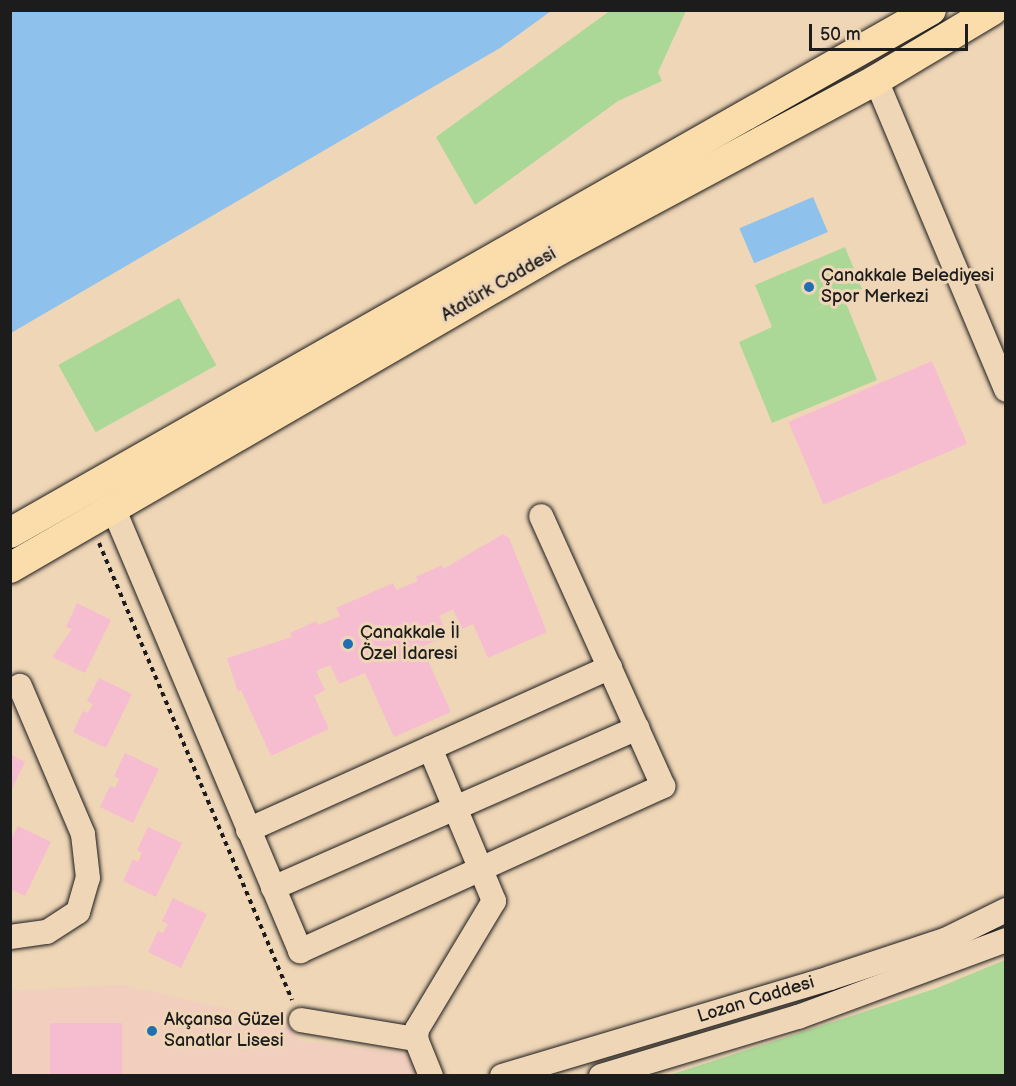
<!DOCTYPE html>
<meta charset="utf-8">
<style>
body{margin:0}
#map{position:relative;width:1016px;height:1086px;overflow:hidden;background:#efd6b7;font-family:"Balsamiq Sans",sans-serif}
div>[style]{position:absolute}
.built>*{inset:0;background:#f1cebe}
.green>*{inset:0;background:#acd897;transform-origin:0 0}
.water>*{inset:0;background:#8ec1eb;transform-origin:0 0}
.building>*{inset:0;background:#f6bdd0;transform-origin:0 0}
.path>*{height:4px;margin-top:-2px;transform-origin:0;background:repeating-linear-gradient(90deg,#1c1c1c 0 4.5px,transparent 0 9px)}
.roads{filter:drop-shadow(0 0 2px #1c1c1c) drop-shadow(0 0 2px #1c1c1c)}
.minor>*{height:24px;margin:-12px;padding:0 12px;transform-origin:12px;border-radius:12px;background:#efd6b7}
.major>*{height:30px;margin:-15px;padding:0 15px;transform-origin:15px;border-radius:15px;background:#fbddab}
.dots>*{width:16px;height:16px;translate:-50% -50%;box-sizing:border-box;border:3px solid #efd6b7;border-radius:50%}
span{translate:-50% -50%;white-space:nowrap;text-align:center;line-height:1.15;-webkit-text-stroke:6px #efd6b7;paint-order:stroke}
.poi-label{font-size:18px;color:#1c1c1c}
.left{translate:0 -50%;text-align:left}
.street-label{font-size:18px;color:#1c1c1c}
.frame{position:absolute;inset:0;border:12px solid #1c1c1c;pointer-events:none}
.scale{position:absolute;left:809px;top:24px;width:159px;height:27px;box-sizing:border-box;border:3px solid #1c1c1c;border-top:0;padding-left:8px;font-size:18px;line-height:21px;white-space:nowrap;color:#1c1c1c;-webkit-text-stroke:4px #efd6b7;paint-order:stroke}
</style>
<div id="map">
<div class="built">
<div style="clip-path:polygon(121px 985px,288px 1022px,299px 1041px,415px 1055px,417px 1075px,11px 1076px,11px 991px)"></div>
</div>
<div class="green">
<div style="clip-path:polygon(611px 10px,686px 11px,658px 72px,662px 81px,618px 101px,475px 205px,436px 137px)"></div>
<div style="clip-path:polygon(845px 247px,862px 289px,809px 312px,844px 298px,877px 380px,772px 423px,739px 342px,772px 327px,755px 285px)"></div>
<div style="left:179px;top:298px;width:77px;height:138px;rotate:61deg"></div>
<div style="clip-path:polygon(1005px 960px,1005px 1075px,670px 1075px,937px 988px)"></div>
</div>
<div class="water">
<div style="clip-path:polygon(11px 10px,551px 10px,551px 11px,500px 48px,11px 333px)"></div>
<div style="left:813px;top:197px;width:38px;height:80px;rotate:67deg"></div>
</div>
<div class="building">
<div style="left:932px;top:361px;width:90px;height:156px;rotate:67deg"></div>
<div style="clip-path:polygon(503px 534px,509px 538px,547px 632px,488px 658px,473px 624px,462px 629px,453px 609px,439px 616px,448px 635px,422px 647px,451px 712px,394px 737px,365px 673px,339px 684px,330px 665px,316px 671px,325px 690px,314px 696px,329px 729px,271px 756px,241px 690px,238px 692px,227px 658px,292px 637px,290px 633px,316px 621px,318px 625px,340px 616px,336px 608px,393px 583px,396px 590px,418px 581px,416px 577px,442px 565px,443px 569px)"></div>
<div style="clip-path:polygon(77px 603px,111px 620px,85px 673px,52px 657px,72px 629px,66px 627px)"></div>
<div style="clip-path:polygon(99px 678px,132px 694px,106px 748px,73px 732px,83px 711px,88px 713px,93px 704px,87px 701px)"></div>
<div style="clip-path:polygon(125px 753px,159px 769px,133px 823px,100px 807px,110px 786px,115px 788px,119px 779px,114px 776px)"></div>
<div style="clip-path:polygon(10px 754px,25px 762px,10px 793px)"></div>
<div style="clip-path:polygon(18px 826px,51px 842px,25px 896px,10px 889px,10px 841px)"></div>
<div style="clip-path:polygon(148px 827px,182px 843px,156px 897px,123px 881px,133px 859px,138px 862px,142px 853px,137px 850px)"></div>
<div style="clip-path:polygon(173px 898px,207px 914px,181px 968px,148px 952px,158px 931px,163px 933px,168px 924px,162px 921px)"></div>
<div style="left:122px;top:1023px;width:53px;height:72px;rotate:90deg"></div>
</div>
<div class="path">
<div style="left:99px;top:543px;width:496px;rotate:67.1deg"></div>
</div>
<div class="roads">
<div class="minor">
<div style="left:876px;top:80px;width:336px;rotate:67.2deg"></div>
<div style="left:114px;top:510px;width:479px;rotate:67.1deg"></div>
<div style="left:300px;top:951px;width:399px;rotate:-24.4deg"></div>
<div style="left:663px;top:786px;width:296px;rotate:-114.3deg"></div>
<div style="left:430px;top:748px;width:166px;rotate:67.3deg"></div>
<div style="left:494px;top:901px;width:149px;rotate:121deg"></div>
<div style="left:417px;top:1029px;width:10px;rotate:96deg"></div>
<div style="left:416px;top:1039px;width:40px;rotate:68deg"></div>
<div style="left:248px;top:830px;width:397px;rotate:-24.2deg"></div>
<div style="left:273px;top:888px;width:398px;rotate:-23.7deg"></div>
<div style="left:10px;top:937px;width:37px;rotate:-8deg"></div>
<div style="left:47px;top:932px;width:37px;rotate:-33deg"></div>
<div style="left:78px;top:912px;width:35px;rotate:-74deg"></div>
<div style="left:88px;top:878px;width:44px;rotate:-96.5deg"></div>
<div style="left:83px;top:834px;width:161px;rotate:-113.1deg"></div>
<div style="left:301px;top:1020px;width:117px;rotate:9.4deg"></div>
<div style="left:502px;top:1076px;width:342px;rotate:-16.6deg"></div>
<div style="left:830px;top:978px;width:121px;rotate:-18.3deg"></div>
<div style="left:945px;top:940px;width:68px;rotate:-26.2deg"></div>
<div style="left:601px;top:1076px;width:206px;rotate:-16.7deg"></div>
<div style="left:798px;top:1017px;width:222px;rotate:-20.3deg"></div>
</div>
<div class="major">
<div style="left:10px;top:533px;width:1059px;rotate:-29.59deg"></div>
<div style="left:10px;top:568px;width:634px;rotate:-30.08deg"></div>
<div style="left:559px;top:250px;width:360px;rotate:-28.2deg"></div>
<div style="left:876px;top:80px;width:136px;rotate:-30.9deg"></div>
</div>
</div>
<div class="dots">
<div style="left:809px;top:287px;background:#1f6fb2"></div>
<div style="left:348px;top:644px;background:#1f6fb2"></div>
<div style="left:152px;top:1031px;background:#1f6fb2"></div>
</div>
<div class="poi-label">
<span class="left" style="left:821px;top:287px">Çanakkale Belediyesi<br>Spor Merkezi</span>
<span class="left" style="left:360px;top:644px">Çanakkale İl<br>Özel İdaresi</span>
<span class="left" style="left:164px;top:1031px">Akçansa Güzel<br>Sanatlar Lisesi</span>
</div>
<div class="street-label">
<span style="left:499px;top:285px;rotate:-30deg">Atatürk Caddesi</span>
<span style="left:756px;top:1000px;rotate:-17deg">Lozan Caddesi</span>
</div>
<div class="frame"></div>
<div class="scale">50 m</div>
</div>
